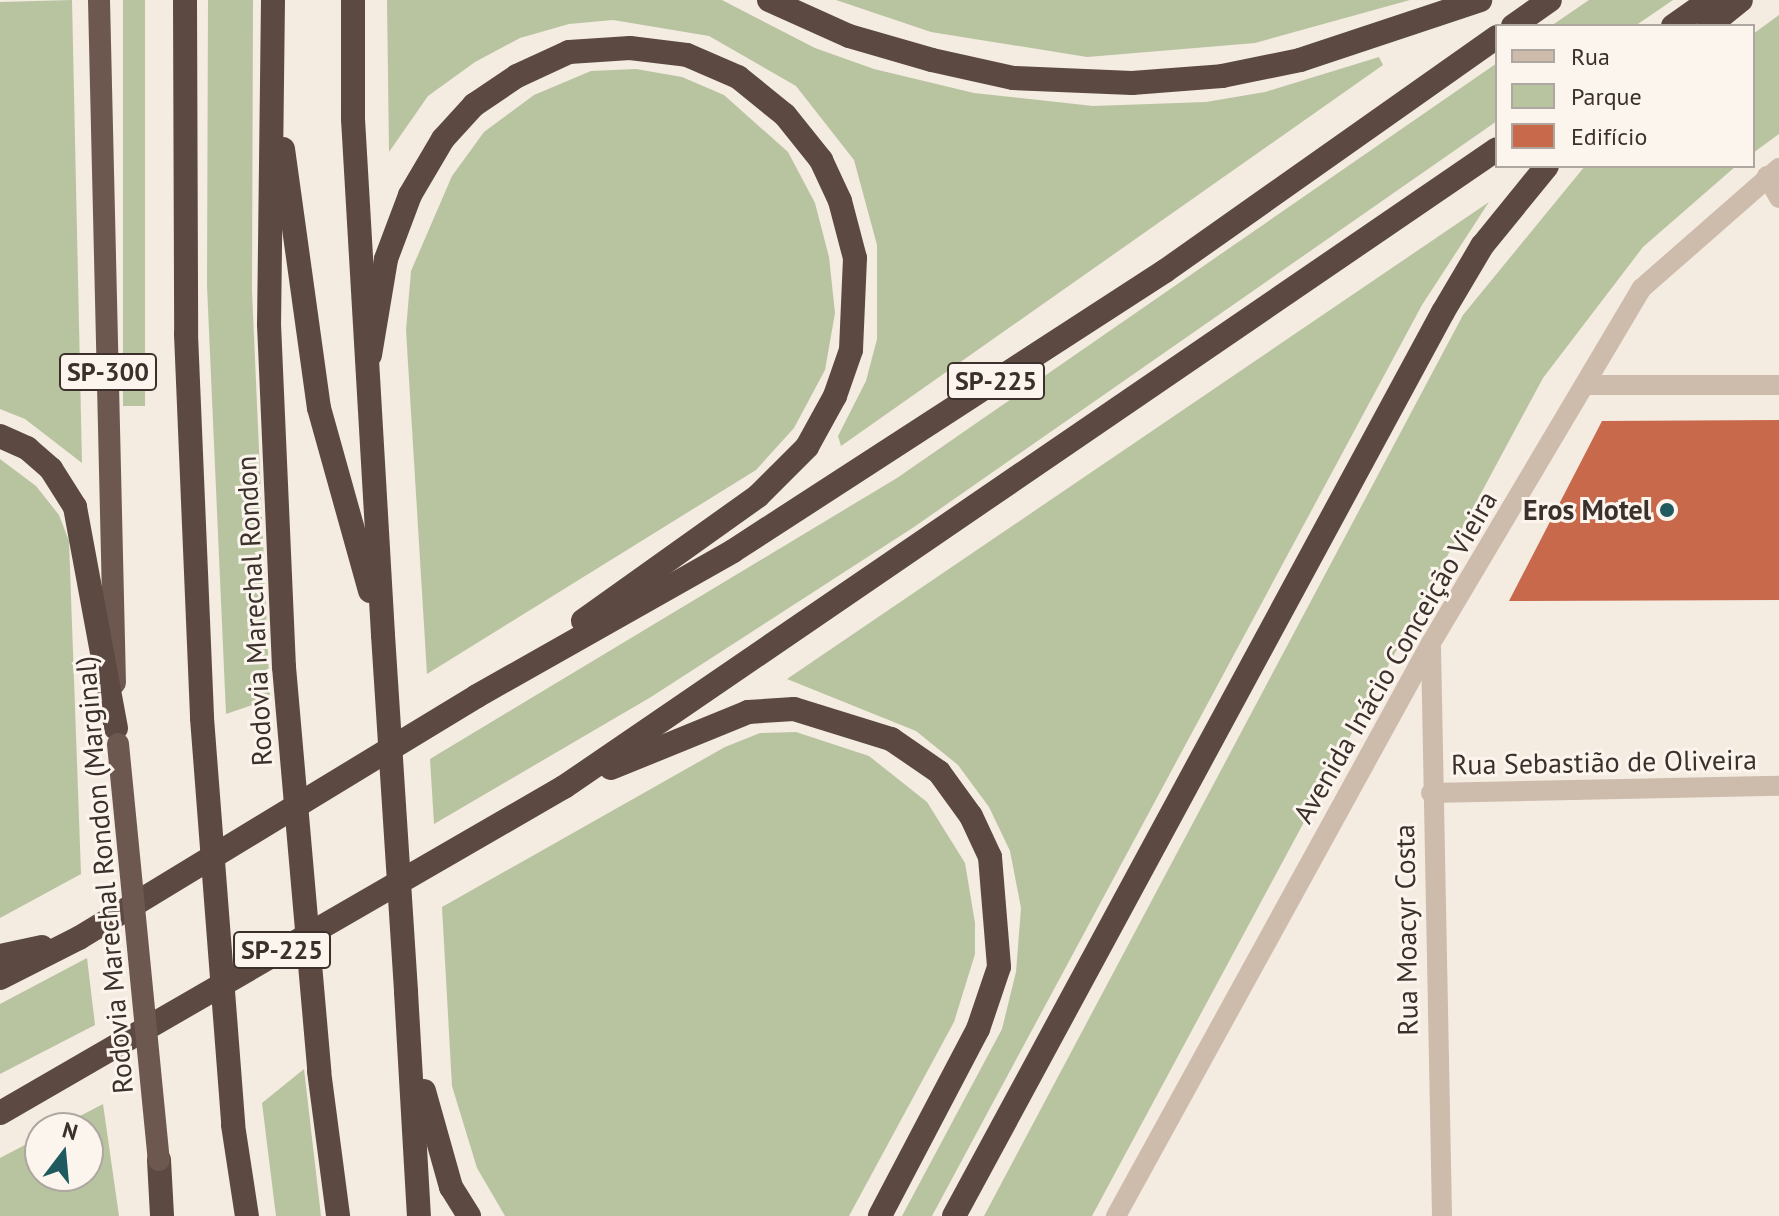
<!DOCTYPE html>
<meta charset="utf-8">
<style>
body{margin:0}
#map{position:relative;width:1779px;height:1216px;overflow:hidden;background:#f4ebe1;font-family:"PT Sans",sans-serif}
div>[style]{position:absolute}
.green>*{inset:0;background:#b8c4a0;transform-origin:0 0}
.building>*{inset:0;background:#c8694b}
.minor>*{height:20px;margin:-10px;padding:0 10px;transform-origin:10px;border-radius:10px;background:#cdbbac}
.trunk>*{height:22px;margin:-11px;padding:0 11px;transform-origin:11px;border-radius:11px;background:#6c584f}
.motorway>*{height:24px;margin:-12px;padding:0 12px;transform-origin:12px;border-radius:12px;background:#5c4a42}
.trunk-bridge>*{height:22px;margin:-11px;padding:0 11px;transform-origin:11px;border-radius:11px;background:#6c584f}
.motorway-bridge>*{height:24px;margin:-12px;padding:0 12px;transform-origin:12px;border-radius:12px;background:#5c4a42}
.dots>*{width:22px;height:22px;translate:-50% -50%;box-sizing:border-box;border:4px solid #fbf5ee;border-radius:50%}
span{translate:-50% -50%;white-space:nowrap;text-align:center;line-height:1.15;-webkit-text-stroke:6px #fbf5ee;paint-order:stroke}
.shield-label span{padding:2px 6px;background:#fbf5ee;border:2px solid;border-radius:6px;-webkit-text-stroke-width:0}
.shield-label{font-size:26px;color:#3b302b;font-weight:700}
.poi-label{font-size:28px;color:#3b302b;font-weight:700}
.right{translate:-100% -50%;text-align:right}
.street-label{font-size:28px;color:#3b302b}
.legend{position:absolute;left:1495px;top:24px;width:260px;height:144px;box-sizing:border-box;background:#fbf5ee;border:2px solid #aea6a0;margin:0;padding:10px 14px;list-style:none;font-size:24px;color:#3b302b}
.legend li{display:flex;align-items:center;gap:16px;height:40px}
.legend b{width:40px;border:2px solid #aea6a0}
.north{position:absolute;left:24px;top:1112px;width:80px;height:80px;box-sizing:border-box;background:#fbf5ee;border:2px solid #aea6a0;border-radius:50%;rotate:16deg;font-size:22px;font-weight:700;line-height:32px;text-align:center;color:#3b302b}
.north::after{content:'';display:block;margin:auto;width:28px;height:36px;background:#1f5a5e;clip-path:polygon(50% 0,100% 100%,50% 72%,0 100%)}
</style>
<div id="map">
<div class="green">
<div style="clip-path:polygon(72px 0,82px 463px,25px 419px,0 409px,0 2px)"></div>
<div style="left:123px;top:0;width:22px;height:406px"></div>
<div style="clip-path:polygon(208px 0,253px 0,252px 291px,270px 699px,226px 714px,207px 286px)"></div>
<div style="clip-path:polygon(387px 0,722px 0,815px 48px,874px 69px,974px 93px,1093px 106px,1206px 102px,1265px 92px,1379px 57px,1383px 65px,841px 446px,838px 436px,866px 381px,877px 339px,877px 245px,854px 160px,796px 86px,709px 36px,613px 20px,569px 24px,520px 38px,475px 62px,428px 96px,389px 152px)"></div>
<div style="clip-path:polygon(836px 0,1410px 0,1255px 43px,1087px 57px,931px 32px)"></div>
<div style="clip-path:polygon(1589px 0,1673px 0,1635px 26px,1551px 26px)"></div>
<div style="clip-path:polygon(1779px 15px,1779px 134px,1753px 153px,1753px 34px)"></div>
<div style="clip-path:polygon(1497px 63px,1497px 121px,914px 527px,651px 697px,434px 824px,430px 759px,897px 478px)"></div>
<div style="clip-path:polygon(636px 69px,682px 77px,724px 95px,788px 152px,815px 203px,829px 257px,835px 313px,825px 370px,794px 428px,756px 470px,427px 674px,406px 330px,411px 271px,452px 176px,484px 132px,534px 95px,591px 71px)"></div>
<div style="clip-path:polygon(1585px 166px,1736px 166px,1643px 247px,1543px 378px,1092px 1216px,984px 1216px,1463px 315px)"></div>
<div style="clip-path:polygon(1489px 202px,1422px 305px,932px 1216px,902px 1216px,1002px 1029px,1016px 972px,1021px 908px,1010px 851px,989px 807px,958px 765px,916px 731px,787px 679px)"></div>
<div style="clip-path:polygon(0 459px,36px 486px,59px 515px,69px 541px,81px 874px,0 918px)"></div>
<div style="clip-path:polygon(796px 732px,869px 756px,927px 802px,965px 863px,975px 923px,975px 954px,954px 1022px,849px 1216px,505px 1216px,477px 1168px,452px 1086px,442px 907px,725px 747px,760px 733px)"></div>
<div style="clip-path:polygon(87px 958px,95px 1025px,0 1074px,0 1004px)"></div>
<div style="clip-path:polygon(304px 1069px,321px 1216px,276px 1216px,262px 1103px)"></div>
<div style="clip-path:polygon(103px 1104px,119px 1216px,0 1216px,0 1158px,40px 1137px,40px 1176px,88px 1176px,88px 1128px,57px 1128px)"></div>
</div>
<div class="building">
<div style="clip-path:polygon(1779px 420px,1779px 600px,1509px 601px,1602px 421px)"></div>
</div>
<div class="minor">
<div style="left:1767px;top:176px;width:25px;rotate:61deg"></div>
<div style="left:1586px;top:385px;width:193px"></div>
<div style="left:1431px;top:648px;width:568px;rotate:88.89deg"></div>
<div style="left:1431px;top:793px;width:348px;rotate:-1.2deg"></div>
<div style="left:1116px;top:1216px;width:654px;rotate:-61.2deg"></div>
<div style="left:1431px;top:643px;width:413px;rotate:-59.3deg"></div>
<div style="left:1642px;top:288px;width:182px;rotate:-41.2deg"></div>
</div>
<div class="trunk">
<div style="left:99px;top:0;width:683px;rotate:88.66deg"></div>
</div>
<div class="motorway">
<div style="left:185px;top:0;width:334px;rotate:89.8deg"></div>
<div style="left:186px;top:334px;width:384px;rotate:87.6deg"></div>
<div style="left:273px;top:0;width:324px;rotate:90.7deg"></div>
<div style="left:269px;top:324px;width:343px;rotate:87.5deg"></div>
<div style="left:353px;top:0;width:119px;rotate:90deg"></div>
<div style="left:353px;top:119px;width:517px;rotate:86.67deg"></div>
<div style="left:769px;top:0;width:88px;rotate:24.2deg"></div>
<div style="left:849px;top:36px;width:86px;rotate:16.1deg"></div>
<div style="left:932px;top:60px;width:83px;rotate:12.5deg"></div>
<div style="left:1013px;top:78px;width:119px;rotate:2.4deg"></div>
<div style="left:1132px;top:83px;width:90px;rotate:-4.4deg"></div>
<div style="left:1222px;top:76px;width:80px;rotate:-11.6deg"></div>
<div style="left:1300px;top:60px;width:190px;rotate:-18.4deg"></div>
<div style="left:1513px;top:26px;width:45px;rotate:-35.1deg"></div>
<div style="left:1673px;top:26px;width:45px;rotate:-35.1deg"></div>
<div style="left:1709px;top:26px;width:41px;rotate:-39.1deg"></div>
<div style="left:283px;top:149px;width:261px;rotate:82.1deg"></div>
<div style="left:319px;top:408px;width:190px;rotate:74.4deg"></div>
<div style="left:370px;top:355px;width:97px;rotate:-80.5deg"></div>
<div style="left:386px;top:259px;width:68px;rotate:-69.4deg"></div>
<div style="left:410px;top:195px;width:65px;rotate:-59.5deg"></div>
<div style="left:443px;top:139px;width:46px;rotate:-47.6deg"></div>
<div style="left:474px;top:105px;width:52px;rotate:-34deg"></div>
<div style="left:517px;top:76px;width:57px;rotate:-24.8deg"></div>
<div style="left:569px;top:52px;width:61px;rotate:-3.8deg"></div>
<div style="left:630px;top:48px;width:57px;rotate:7deg"></div>
<div style="left:687px;top:55px;width:56px;rotate:23.3deg"></div>
<div style="left:738px;top:77px;width:60px;rotate:39deg"></div>
<div style="left:785px;top:115px;width:58px;rotate:51.3deg"></div>
<div style="left:821px;top:160px;width:45px;rotate:65.1deg"></div>
<div style="left:840px;top:201px;width:59px;rotate:75.3deg"></div>
<div style="left:855px;top:258px;width:92px;rotate:92.5deg"></div>
<div style="left:851px;top:350px;width:49px;rotate:109.2deg"></div>
<div style="left:835px;top:396px;width:58px;rotate:118.8deg"></div>
<div style="left:807px;top:447px;width:69px;rotate:135deg"></div>
<div style="left:758px;top:496px;width:215px;rotate:144.5deg"></div>
<div style="left:0;top:436px;width:30px;rotate:24deg"></div>
<div style="left:27px;top:448px;width:32px;rotate:41deg"></div>
<div style="left:51px;top:469px;width:45px;rotate:57.7deg"></div>
<div style="left:75px;top:507px;width:225px;rotate:79.5deg"></div>
<div style="left:611px;top:768px;width:148px;rotate:-22.2deg"></div>
<div style="left:748px;top:712px;width:46px;rotate:-3.7deg"></div>
<div style="left:794px;top:709px;width:102px;rotate:17.2deg"></div>
<div style="left:891px;top:739px;width:58px;rotate:34.5deg"></div>
<div style="left:939px;top:772px;width:54px;rotate:54deg"></div>
<div style="left:971px;top:816px;width:45px;rotate:65.1deg"></div>
<div style="left:990px;top:857px;width:110px;rotate:85.3deg"></div>
<div style="left:999px;top:967px;width:65px;rotate:108.7deg"></div>
<div style="left:978px;top:1029px;width:211px;rotate:117.7deg"></div>
<div style="left:0;top:956px;width:43px;rotate:-12.1deg"></div>
<div style="left:0;top:978px;width:89px;rotate:-26.9deg"></div>
<div style="left:79px;top:938px;width:466px;rotate:-31.3deg"></div>
<div style="left:477px;top:696px;width:294px;rotate:-29.5deg"></div>
<div style="left:733px;top:551px;width:515px;rotate:-32.95deg"></div>
<div style="left:1165px;top:271px;width:406px;rotate:-35.2deg"></div>
<div style="left:406px;top:992px;width:224px;rotate:86.7deg"></div>
<div style="left:319px;top:1071px;width:146px;rotate:82.5deg"></div>
<div style="left:424px;top:1091px;width:100px;rotate:74.3deg"></div>
<div style="left:451px;top:1187px;width:34px;rotate:58deg"></div>
<div style="left:0;top:1113px;width:651px;rotate:-30.03deg"></div>
<div style="left:564px;top:787px;width:1130px;rotate:-34.36deg"></div>
<div style="left:233px;top:1125px;width:92px;rotate:81.3deg"></div>
<div style="left:159px;top:1160px;width:56px;rotate:86.9deg"></div>
<div style="left:954px;top:1216px;width:1028px;rotate:-61.59deg"></div>
<div style="left:1443px;top:312px;width:77px;rotate:-59.4deg"></div>
<div style="left:1482px;top:246px;width:103px;rotate:-50.9deg"></div>
</div>
<div class="trunk-bridge">
<div style="left:118px;top:744px;width:418px;rotate:84.4deg"></div>
</div>
<div class="motorway-bridge">
<div style="left:383px;top:635px;width:358px;rotate:86.3deg"></div>
<div style="left:284px;top:667px;width:406px;rotate:85deg"></div>
<div style="left:202px;top:718px;width:408px;rotate:85.6deg"></div>
</div>
<div class="dots">
<div style="left:1667px;top:510px;background:#1f5a5e"></div>
</div>
<div class="shield-label">
<span style="left:108px;top:372px">SP-300</span>
<span style="left:996px;top:381px">SP-225</span>
<span style="left:282px;top:950px">SP-225</span>
</div>
<div class="poi-label">
<span class="right" style="left:1651px;top:510px">Eros Motel</span>
</div>
<div class="street-label">
<span style="left:254px;top:611px;rotate:-93deg">Rodovia Marechal Rondon</span>
<span style="left:1395px;top:657px;rotate:-60deg">Avenida Inácio Conceição Vieira</span>
<span style="left:1604px;top:762px;rotate:-1deg">Rua Sebastião de Oliveira</span>
<span style="left:104px;top:875px;rotate:-95deg">Rodovia Marechal Rondon (Marginal)</span>
<span style="left:1406px;top:930px;rotate:-91deg">Rua Moacyr Costa</span>
</div>
<ul class="legend">
<li><b style="height:10px;background:#cdbbac"></b>Rua</li>
<li><b style="height:22px;background:#b8c4a0"></b>Parque</li>
<li><b style="height:22px;background:#c8694b"></b>Edifício</li>
</ul>
<div class="north">N</div>
</div>
